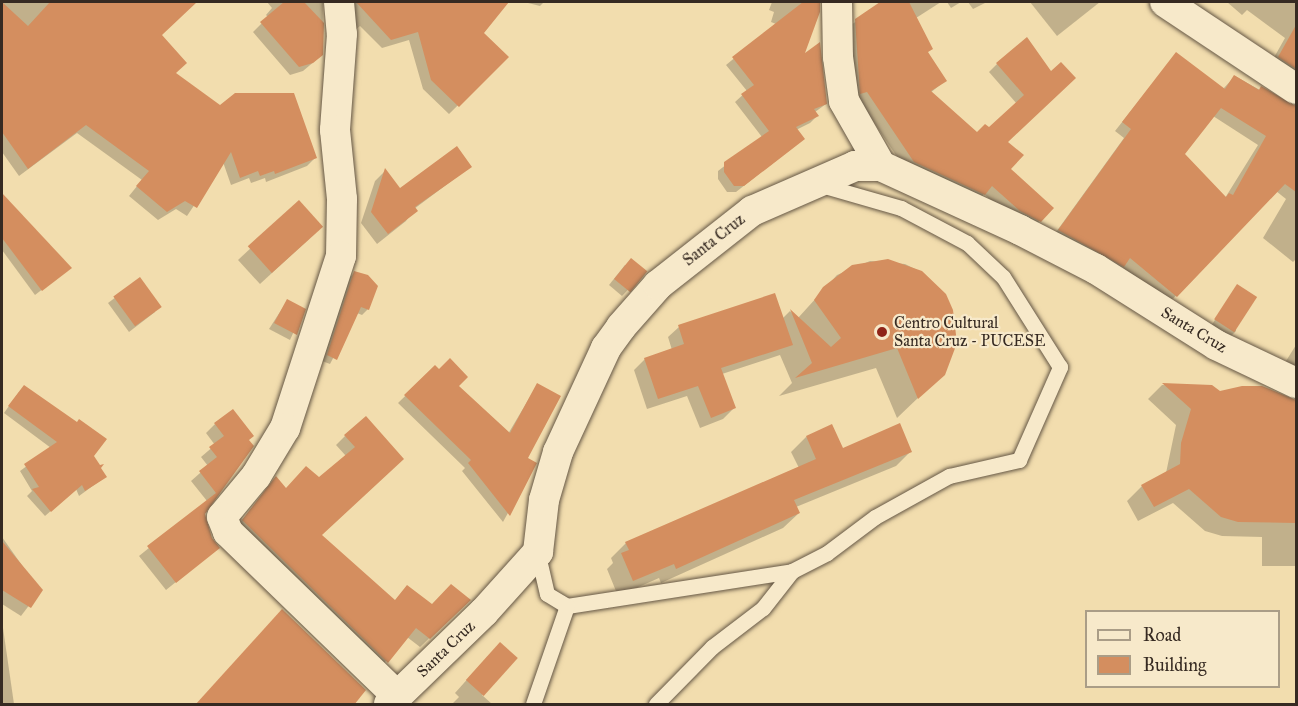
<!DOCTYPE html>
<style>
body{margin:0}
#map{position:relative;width:1298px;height:706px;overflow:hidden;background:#f2ddae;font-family:"IM FELL Great Primer",serif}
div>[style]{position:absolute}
.shadow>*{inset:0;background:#0003}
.building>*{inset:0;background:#d48e5f;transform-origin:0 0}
.roads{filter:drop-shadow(0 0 2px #655745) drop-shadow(0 0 2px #655745)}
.lane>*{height:15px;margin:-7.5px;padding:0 7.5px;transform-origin:7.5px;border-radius:7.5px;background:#f7e9ca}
.street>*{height:30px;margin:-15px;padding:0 15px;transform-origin:15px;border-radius:15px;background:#f7e9ca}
.dots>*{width:16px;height:16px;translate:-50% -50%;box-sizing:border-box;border:3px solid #f7e9ca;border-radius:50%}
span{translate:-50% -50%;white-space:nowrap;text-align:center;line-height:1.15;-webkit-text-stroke:4.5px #f7e9ca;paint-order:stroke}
.street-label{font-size:16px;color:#362a22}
.poi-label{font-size:16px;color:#362a22}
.left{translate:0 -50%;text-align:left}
.frame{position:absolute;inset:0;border:3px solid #362a22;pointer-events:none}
.legend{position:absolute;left:1085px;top:610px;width:195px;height:78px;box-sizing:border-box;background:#f7e9ca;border:2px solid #aa9d87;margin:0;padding:8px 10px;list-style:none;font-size:18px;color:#362a22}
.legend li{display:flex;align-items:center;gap:12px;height:30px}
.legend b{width:30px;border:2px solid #aa9d87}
</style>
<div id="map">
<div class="shadow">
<div style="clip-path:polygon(2px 2px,195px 2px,160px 35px,174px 73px,220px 107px,315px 158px,307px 166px,266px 182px,265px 178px,251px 183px,249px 178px,231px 185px,223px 162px,187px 216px,176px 209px,158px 220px,129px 196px,142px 180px,77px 133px,19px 176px,2px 152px)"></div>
<div style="clip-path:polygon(267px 2px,323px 2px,322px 55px,303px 71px,290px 75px,253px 32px,268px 17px,266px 15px,272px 8px)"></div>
<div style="clip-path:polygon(355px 2px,507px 2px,482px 34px,507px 57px,449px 114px,423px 89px,409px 40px,382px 48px,360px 26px,350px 34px,347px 9px)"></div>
<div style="clip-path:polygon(524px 2px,544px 2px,540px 6px)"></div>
<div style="clip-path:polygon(772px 2px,819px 2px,802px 57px,826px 104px,815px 112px,817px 116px,810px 123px,796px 130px,796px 145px,736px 192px,727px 192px,718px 179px,718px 171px,762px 137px,735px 102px,747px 91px,726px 65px,776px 24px,771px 22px,774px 12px,769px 10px)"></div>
<div style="clip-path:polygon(883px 2px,941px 2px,916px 18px,927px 53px,945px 81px,930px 93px,976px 134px,989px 129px,1017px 104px,989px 72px,997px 64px,1027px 39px,1051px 73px,1006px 142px,1009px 169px,1052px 208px,1032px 229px,1012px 219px,984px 194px,976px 202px,906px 170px,858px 99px,847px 28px)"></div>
<div style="clip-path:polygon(947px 2px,961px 2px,951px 8px)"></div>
<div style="clip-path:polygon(968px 2px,987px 2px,973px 9px)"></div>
<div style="clip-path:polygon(1030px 2px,1100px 2px,1057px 36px)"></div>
<div style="clip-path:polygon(1227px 2px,1296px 2px,1296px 89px,1268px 68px,1285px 38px,1247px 10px,1242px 15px)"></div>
<div style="clip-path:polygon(evenodd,1176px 54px,1223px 89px,1235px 76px,1287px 105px,1296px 106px,1296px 259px,1293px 262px,1263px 238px,1286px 199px,1276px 191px,1167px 305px,1122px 267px,1115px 274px,1051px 239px,1124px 138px,1115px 131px,1176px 54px,1213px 116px,1258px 145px,1225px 198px,1183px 154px,1213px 116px)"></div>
<div style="clip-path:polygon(470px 167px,414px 209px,406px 221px,377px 244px,361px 223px,375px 181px,385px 171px,400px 190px)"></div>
<div style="clip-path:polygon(299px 203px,309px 239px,260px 284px,238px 260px)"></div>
<div style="clip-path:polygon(12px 207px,70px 268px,35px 295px,2px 250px,2px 216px)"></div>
<div style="clip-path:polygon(870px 261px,905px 264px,921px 272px,943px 374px,897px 418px,876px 368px,779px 396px,792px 383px,780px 355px,722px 374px,734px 408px,723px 419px,700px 428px,687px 396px,647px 409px,634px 370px,645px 359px,672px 350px,668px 337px,679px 327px,782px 319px,790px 311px,798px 318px,837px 275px)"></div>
<div style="clip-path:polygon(625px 265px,645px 272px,622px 296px,609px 285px)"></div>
<div style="clip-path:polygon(355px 272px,368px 309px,362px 315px,357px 313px,330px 364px,322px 361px,349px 278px)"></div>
<div style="clip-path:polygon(140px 279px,155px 312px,129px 332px,108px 303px)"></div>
<div style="clip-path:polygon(1237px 286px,1236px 331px,1230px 337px,1211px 326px)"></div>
<div style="clip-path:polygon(287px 301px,304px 309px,290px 340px,269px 329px)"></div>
<div style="clip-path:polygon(1296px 345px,1296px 390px,1276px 377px)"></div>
<div style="clip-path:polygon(435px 367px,508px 434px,537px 385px,526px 458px,535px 464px,503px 522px,462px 471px,465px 468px,398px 403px)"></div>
<div style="clip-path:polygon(1162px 385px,1212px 386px,1220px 393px,1262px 388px,1296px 402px,1296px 566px,1262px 566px,1262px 537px,1222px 536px,1205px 531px,1173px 503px,1138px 521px,1127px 501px,1142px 486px,1166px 473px,1176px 425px,1148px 399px)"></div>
<div style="clip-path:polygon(19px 392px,92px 456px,105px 477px,79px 496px,76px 489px,45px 516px,27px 496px,32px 491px,20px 471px,51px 448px,4px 413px)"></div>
<div style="clip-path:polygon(215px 424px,252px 446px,203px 513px,211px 539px,218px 548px,166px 590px,139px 556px,207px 501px,191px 481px,208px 466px,201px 457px,215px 445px,206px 433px)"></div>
<div style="clip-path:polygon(345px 436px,402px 459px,320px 535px,394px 602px,408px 587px,432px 606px,469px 600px,420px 647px,407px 637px,377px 671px,234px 530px,276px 478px,285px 490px,319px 479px,346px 456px,336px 445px)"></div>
<div style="clip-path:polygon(806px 437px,842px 450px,911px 451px,896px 466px,796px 507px,799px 513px,783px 528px,661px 583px,659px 578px,618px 596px,607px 569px,613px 563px,611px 558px,626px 543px,799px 468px,791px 452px)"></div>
<div style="clip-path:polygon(2px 537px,40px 591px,21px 616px,2px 604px)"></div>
<div style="clip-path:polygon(2px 621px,14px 704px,2px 704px)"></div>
<div style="clip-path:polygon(488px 656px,515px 658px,482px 695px,492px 704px,452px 704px,459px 697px,455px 693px)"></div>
</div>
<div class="building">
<div style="clip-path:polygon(2px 2px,28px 26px,50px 2px,197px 2px,162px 35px,187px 63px,176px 73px,220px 105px,235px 93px,294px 93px,317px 158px,275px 174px,274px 171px,260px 176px,258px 171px,240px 178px,231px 152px,197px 208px,185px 201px,167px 212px,136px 186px,149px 171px,86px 125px,28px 169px,2px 132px)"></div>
<div style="clip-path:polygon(284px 2px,304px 2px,324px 23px,323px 55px,313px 63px,299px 67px,260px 22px)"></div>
<div style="clip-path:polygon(356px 2px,509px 2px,484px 33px,509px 57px,459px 107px,431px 80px,418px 32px,391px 40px)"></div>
<div style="clip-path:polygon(803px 2px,820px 2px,820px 12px,805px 53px,820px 42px,827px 104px,814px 109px,819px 116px,796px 127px,805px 139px,744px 186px,734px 186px,724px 172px,724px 162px,769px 131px,741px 94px,754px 85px,732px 57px)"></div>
<div style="clip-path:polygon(880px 2px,909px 2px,933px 49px,928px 52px,947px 81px,931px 91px,977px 132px,985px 124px,989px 127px,1024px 95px,996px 63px,1027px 37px,1051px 71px,1061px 62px,1076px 78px,1008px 142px,1024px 155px,1011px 169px,1054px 208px,1041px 222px,1020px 211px,992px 186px,985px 195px,914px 162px,867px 92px,860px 94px,855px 19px)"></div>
<div style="clip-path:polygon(1296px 25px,1296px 69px,1278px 57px)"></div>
<div style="clip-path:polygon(evenodd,1176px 52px,1225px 89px,1234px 75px,1259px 90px,1261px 86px,1296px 106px,1296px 192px,1285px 184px,1177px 297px,1130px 258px,1124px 267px,1058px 230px,1131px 129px,1122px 122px,1176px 52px,1221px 108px,1266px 136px,1233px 195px,1229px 193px,1226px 197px,1185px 154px,1221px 108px)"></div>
<div style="clip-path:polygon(457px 146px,472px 167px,415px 207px,418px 211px,388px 234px,371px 212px,385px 168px,400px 188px)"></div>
<div style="clip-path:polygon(2px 193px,72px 268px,42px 291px,2px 238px)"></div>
<div style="left:299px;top:200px;width:36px;height:69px;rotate:48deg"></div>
<div style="left:631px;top:258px;width:21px;height:27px;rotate:39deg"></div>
<div style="clip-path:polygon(888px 259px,922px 271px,946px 294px,953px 310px,957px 343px,945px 375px,918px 399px,897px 348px,795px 378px,812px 363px,790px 309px,831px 347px,841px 338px,814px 300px,823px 287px,852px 265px)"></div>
<div style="clip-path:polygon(354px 271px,368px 275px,378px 286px,369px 310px,361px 307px,337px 360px,327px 355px)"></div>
<div style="left:140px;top:277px;width:37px;height:33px;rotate:54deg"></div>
<div style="left:1237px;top:284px;width:24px;height:42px;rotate:33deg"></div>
<div style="clip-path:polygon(775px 293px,793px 345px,721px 368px,736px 408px,711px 418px,698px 386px,658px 399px,644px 358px,684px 344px,678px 325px)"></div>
<div style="clip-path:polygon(287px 299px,306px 309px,297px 335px,274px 323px)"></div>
<div style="clip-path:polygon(450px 358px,468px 377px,459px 386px,510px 433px,537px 383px,561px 396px,528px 458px,537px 463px,510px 516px,468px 463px,471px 460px,404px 395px,435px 365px,439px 369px)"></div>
<div style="clip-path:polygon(1162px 383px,1212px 385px,1220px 391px,1242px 386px,1262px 386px,1296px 400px,1296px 523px,1238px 522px,1221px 517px,1189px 489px,1154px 507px,1141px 485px,1180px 464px,1181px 443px,1191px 409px)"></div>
<div style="clip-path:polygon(24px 385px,77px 422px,79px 419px,107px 439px,94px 456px,100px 465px,104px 464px,101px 468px,107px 477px,85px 491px,82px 485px,51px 512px,32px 489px,39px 487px,24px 464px,57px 442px,8px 406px)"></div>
<div style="clip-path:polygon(233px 409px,254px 436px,249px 440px,254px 446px,205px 514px,212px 538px,220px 548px,176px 583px,147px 546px,216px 493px,199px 471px,217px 457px,209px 447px,224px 436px,214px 423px)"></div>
<div style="clip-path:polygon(366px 416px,404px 459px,322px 535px,395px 600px,407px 585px,432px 604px,451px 584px,471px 600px,430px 639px,416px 628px,388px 663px,242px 520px,276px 476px,286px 488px,306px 466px,319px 477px,355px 447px,344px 435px)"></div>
<div style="clip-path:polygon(900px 423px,912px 452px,794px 500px,800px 513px,676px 569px,674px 564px,633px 581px,621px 553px,629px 550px,625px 542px,816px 459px,806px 436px,832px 424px,843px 448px)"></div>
<div style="clip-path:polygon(2px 541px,43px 590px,31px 608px,2px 590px)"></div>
<div style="clip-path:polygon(282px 609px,366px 690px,354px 705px,195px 705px)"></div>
<div style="left:500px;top:642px;width:24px;height:51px;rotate:42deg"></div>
</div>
<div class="roads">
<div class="lane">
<div style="left:567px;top:606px;width:228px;rotate:-8.8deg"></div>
<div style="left:792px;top:571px;width:39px;rotate:-27deg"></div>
<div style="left:827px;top:553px;width:60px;rotate:-36.9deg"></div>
<div style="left:875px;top:517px;width:85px;rotate:-29deg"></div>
<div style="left:949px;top:476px;width:72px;rotate:-12.9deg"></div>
<div style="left:1019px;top:460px;width:102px;rotate:-66.2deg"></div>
<div style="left:1060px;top:367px;width:107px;rotate:-122.3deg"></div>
<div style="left:1003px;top:277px;width:50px;rotate:-136.6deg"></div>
<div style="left:967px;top:243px;width:75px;rotate:-152.1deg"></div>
<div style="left:901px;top:208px;width:83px;rotate:-164deg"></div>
<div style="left:533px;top:704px;width:104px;rotate:-70.9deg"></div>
<div style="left:567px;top:606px;width:23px;rotate:-149deg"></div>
<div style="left:547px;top:594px;width:40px;rotate:-103deg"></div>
<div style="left:656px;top:704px;width:80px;rotate:-45.5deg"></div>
<div style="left:712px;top:647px;width:64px;rotate:-37.4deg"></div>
<div style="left:763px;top:608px;width:47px;rotate:-51.9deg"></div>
</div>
<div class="street">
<div style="left:339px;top:2px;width:32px;rotate:85deg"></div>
<div style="left:342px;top:34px;width:96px;rotate:94.2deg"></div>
<div style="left:335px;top:130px;width:69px;rotate:84.2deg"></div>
<div style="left:342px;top:199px;width:57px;rotate:91deg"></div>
<div style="left:341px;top:256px;width:181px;rotate:108deg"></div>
<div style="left:285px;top:428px;width:56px;rotate:121.1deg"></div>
<div style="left:256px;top:476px;width:53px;rotate:129.7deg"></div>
<div style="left:222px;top:517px;width:16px;rotate:68deg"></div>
<div style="left:228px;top:532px;width:235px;rotate:44.1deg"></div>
<div style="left:837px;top:2px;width:55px;rotate:89deg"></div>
<div style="left:838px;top:57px;width:44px;rotate:82.2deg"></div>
<div style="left:844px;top:101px;width:75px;rotate:60.4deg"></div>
<div style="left:1165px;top:2px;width:157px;rotate:33.6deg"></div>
<div style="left:389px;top:704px;width:132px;rotate:-44.1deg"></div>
<div style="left:484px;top:612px;width:81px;rotate:-48deg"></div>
<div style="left:538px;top:552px;width:52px;rotate:-83.4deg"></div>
<div style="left:544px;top:500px;width:50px;rotate:-73.7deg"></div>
<div style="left:558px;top:452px;width:115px;rotate:-65.2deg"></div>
<div style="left:606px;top:348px;width:26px;rotate:-54deg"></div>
<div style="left:621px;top:327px;width:56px;rotate:-48.6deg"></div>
<div style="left:658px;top:285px;width:120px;rotate:-38.2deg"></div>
<div style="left:752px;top:211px;width:112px;rotate:-23.6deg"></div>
<div style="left:855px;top:166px;width:26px"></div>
<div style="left:881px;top:166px;width:153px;rotate:24.7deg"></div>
<div style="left:1020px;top:230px;width:85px;rotate:27.2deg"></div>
<div style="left:1096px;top:269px;width:142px;rotate:32.3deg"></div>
<div style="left:1216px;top:345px;width:89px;rotate:25.4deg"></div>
</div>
</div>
<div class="dots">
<div style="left:882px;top:332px;background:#8f2418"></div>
</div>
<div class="street-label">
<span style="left:714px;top:240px;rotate:-38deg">Santa Cruz</span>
<span style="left:1194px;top:330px;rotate:31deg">Santa Cruz</span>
<span style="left:446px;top:649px;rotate:-44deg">Santa Cruz</span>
</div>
<div class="poi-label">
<span class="left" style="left:894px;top:332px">Centro Cultural<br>Santa Cruz - PUCESE</span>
</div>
<div class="frame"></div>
<ul class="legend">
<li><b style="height:8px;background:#f7e9ca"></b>Road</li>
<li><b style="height:16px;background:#d48e5f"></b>Building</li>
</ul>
</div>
